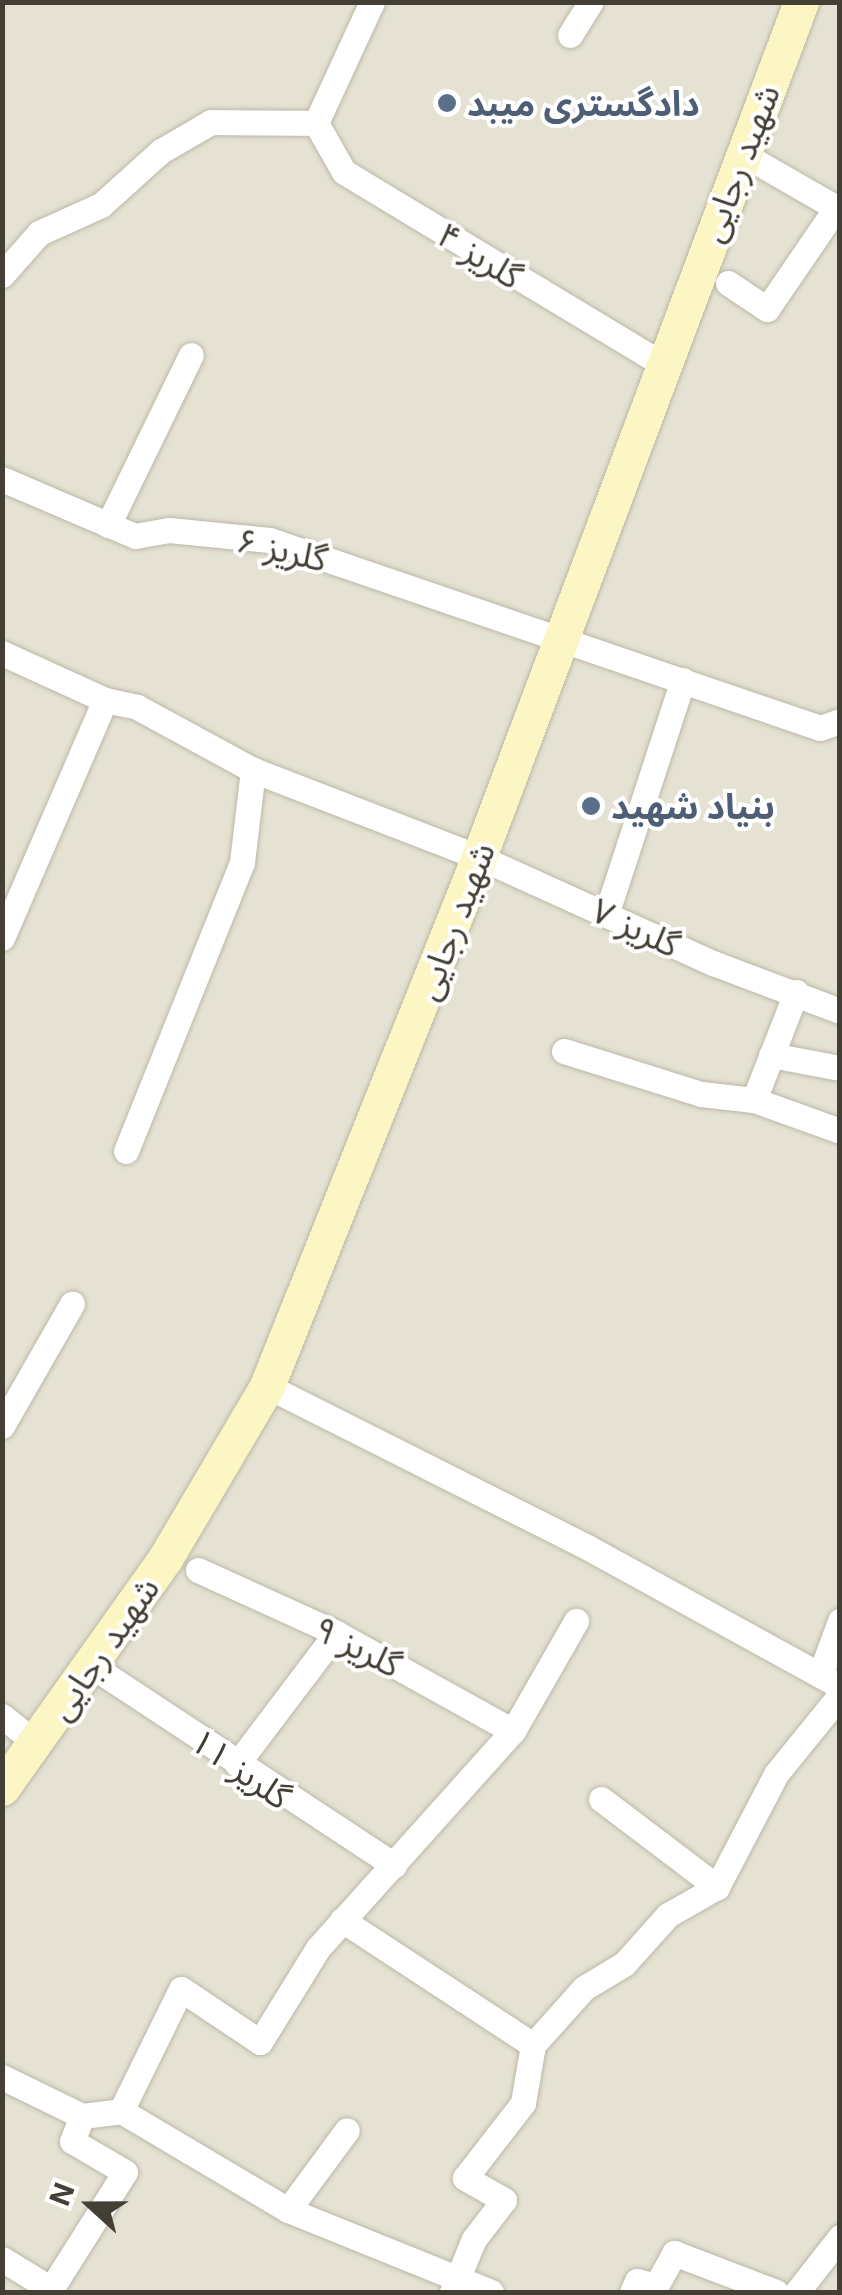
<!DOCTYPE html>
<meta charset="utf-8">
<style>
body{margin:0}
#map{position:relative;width:842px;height:2295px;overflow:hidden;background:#f1efe5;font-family:Inter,"Noto Sans Arabic",sans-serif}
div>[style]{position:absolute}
.residential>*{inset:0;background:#e5e2d3;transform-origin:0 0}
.roads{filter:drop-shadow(0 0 2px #bcb8a8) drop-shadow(0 0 2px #bcb8a8)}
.street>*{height:25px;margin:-12.5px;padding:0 12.5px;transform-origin:12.5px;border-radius:12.5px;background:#fff}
.secondary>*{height:35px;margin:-17.5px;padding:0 17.5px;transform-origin:17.5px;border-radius:17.5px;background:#fcf5c4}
.dots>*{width:28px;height:28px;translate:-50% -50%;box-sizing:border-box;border:5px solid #fff;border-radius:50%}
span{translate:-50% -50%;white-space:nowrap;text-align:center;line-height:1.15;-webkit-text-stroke:8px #fff;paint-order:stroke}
.service-label{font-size:35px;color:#4e5e75;font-weight:700}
.left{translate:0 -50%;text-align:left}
.street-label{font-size:35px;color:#433f35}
.frame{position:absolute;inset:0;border:5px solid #433f35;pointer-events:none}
.north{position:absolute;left:40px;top:2155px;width:100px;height:100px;-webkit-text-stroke:8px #fff;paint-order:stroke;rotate:291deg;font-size:28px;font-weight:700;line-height:40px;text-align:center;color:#433f35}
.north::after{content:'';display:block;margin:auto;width:35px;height:45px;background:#433f35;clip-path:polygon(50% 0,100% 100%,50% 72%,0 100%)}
</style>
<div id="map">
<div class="residential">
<div style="left:3px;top:3px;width:836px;height:2289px"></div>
</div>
<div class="roads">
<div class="street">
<div style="left:570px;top:35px;width:39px;rotate:-58deg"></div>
<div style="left:316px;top:123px;width:56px;rotate:60.3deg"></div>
<div style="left:344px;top:172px;width:375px;rotate:31.1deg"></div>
<div style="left:316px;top:123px;width:133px;rotate:-65.2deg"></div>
<div style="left:741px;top:153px;width:114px;rotate:29.9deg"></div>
<div style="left:2px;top:275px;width:56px;rotate:-48.6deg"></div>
<div style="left:39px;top:233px;width:68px;rotate:-24.3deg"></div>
<div style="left:101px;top:205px;width:81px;rotate:-42deg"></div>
<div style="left:161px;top:151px;width:58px;rotate:-30.1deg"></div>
<div style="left:211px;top:122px;width:105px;rotate:0.5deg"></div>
<div style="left:728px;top:283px;width:47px;rotate:33.7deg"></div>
<div style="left:767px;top:309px;width:122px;rotate:-55.7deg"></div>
<div style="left:2px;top:479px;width:145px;rotate:23.2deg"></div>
<div style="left:135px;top:536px;width:35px;rotate:-10deg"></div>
<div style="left:169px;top:530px;width:101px;rotate:5.7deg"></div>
<div style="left:270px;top:540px;width:581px;rotate:18.87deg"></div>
<div style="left:820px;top:728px;width:21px;rotate:-19deg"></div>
<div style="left:108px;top:525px;width:189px;rotate:-64deg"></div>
<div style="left:2px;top:653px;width:113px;rotate:24.5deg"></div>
<div style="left:105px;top:700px;width:33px;rotate:12deg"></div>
<div style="left:137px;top:707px;width:132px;rotate:28.5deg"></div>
<div style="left:253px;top:770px;width:242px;rotate:21.1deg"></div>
<div style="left:479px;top:857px;width:257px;rotate:24.4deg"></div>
<div style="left:713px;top:963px;width:136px;rotate:20.7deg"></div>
<div style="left:607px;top:912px;width:244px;rotate:-71.9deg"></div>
<div style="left:2px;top:938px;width:259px;rotate:-66.6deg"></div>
<div style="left:564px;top:1051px;width:144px;rotate:17.4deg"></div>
<div style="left:701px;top:1094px;width:53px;rotate:6.5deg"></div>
<div style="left:754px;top:1100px;width:91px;rotate:19.8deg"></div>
<div style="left:771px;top:1055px;width:70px;rotate:10.7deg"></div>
<div style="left:754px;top:1100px;width:116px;rotate:-68.7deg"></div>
<div style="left:126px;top:1151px;width:311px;rotate:-68.1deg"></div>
<div style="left:242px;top:862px;width:93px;rotate:-83.2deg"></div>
<div style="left:267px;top:1386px;width:358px;rotate:26.7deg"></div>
<div style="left:587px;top:1547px;width:289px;rotate:28.8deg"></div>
<div style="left:2px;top:1426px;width:141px;rotate:-60.2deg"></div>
<div style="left:198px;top:1570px;width:152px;rotate:24.5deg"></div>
<div style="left:336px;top:1633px;width:202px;rotate:29deg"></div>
<div style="left:92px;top:1666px;width:362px;rotate:33.4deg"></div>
<div style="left:820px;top:1675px;width:58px;rotate:-69.7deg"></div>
<div style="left:2px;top:1716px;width:43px;rotate:38.5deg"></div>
<div style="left:237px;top:1764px;width:164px;rotate:-52.9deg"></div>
<div style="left:601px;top:1799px;width:146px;rotate:37.2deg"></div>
<div style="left:342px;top:1920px;width:228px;rotate:33.2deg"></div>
<div style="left:2px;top:2077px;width:89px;rotate:26deg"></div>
<div style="left:82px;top:2116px;width:39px;rotate:-7deg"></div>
<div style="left:288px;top:2210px;width:99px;rotate:-53.6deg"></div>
<div style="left:2px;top:2259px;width:57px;rotate:31.5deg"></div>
<div style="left:51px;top:2289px;width:138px;rotate:-57.7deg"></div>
<div style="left:125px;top:2172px;width:61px;rotate:-149.7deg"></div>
<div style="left:72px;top:2141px;width:27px;rotate:-68deg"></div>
<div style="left:452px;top:2292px;width:57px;rotate:-67.5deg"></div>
<div style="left:474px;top:2239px;width:49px;rotate:-52.4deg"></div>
<div style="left:504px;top:2200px;width:45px;rotate:-150.6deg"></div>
<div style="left:465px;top:2178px;width:95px;rotate:-52.3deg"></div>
<div style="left:523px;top:2103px;width:59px;rotate:-80.2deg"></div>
<div style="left:533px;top:2045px;width:76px;rotate:-48.2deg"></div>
<div style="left:584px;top:1988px;width:47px;rotate:-31deg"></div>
<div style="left:624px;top:1964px;width:66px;rotate:-48.1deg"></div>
<div style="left:668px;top:1915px;width:56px;rotate:-29.7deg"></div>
<div style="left:717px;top:1887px;width:127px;rotate:-62.4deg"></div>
<div style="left:776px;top:1774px;width:102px;rotate:-51deg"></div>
<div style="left:491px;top:2292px;width:219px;rotate:-158deg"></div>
<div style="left:288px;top:2210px;width:194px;rotate:-149.3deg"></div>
<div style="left:121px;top:2111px;width:136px;rotate:-63.8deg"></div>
<div style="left:181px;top:1989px;width:95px;rotate:33.9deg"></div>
<div style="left:260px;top:2042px;width:110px;rotate:-58.3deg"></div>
<div style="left:318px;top:1948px;width:292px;rotate:-48.1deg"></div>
<div style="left:513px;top:1731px;width:127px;rotate:-60.2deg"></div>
<div style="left:632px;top:2292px;width:12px;rotate:-66deg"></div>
<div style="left:637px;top:2281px;width:20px;rotate:15deg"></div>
<div style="left:656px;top:2286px;width:38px;rotate:-61deg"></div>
<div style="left:674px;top:2253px;width:109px;rotate:20.9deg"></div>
<div style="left:797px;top:2292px;width:70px;rotate:-52deg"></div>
</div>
<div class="secondary">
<div style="left:2px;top:1788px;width:283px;rotate:-54.6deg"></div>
<div style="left:166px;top:1557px;width:199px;rotate:-59.4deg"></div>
<div style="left:267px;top:1386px;width:570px;rotate:-68.16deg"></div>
<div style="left:479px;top:857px;width:914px;rotate:-69.36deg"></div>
</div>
</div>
<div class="dots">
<div style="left:447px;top:103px;background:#5c6f8a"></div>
<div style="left:591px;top:806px;background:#5c6f8a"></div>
</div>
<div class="service-label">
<span class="left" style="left:467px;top:103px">دادگستری میبد</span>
<span class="left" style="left:611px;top:806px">بنیاد شهید</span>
</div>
<div class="street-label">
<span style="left:739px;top:163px;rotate:-69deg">شهید رجایی</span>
<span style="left:480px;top:255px;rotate:32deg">گلریز ۴</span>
<span style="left:282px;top:549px;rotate:13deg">گلریز ۶</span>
<span style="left:454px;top:921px;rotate:-69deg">شهید رجایی</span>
<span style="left:636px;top:927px;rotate:25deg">گلریز ۷</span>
<span style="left:358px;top:1646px;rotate:27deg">گلریز ۹</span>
<span style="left:103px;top:1648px;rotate:-55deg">شهید رجایی</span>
<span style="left:241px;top:1768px;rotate:35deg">گلریز ۱۱</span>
</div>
<div class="frame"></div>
<div class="north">N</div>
</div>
